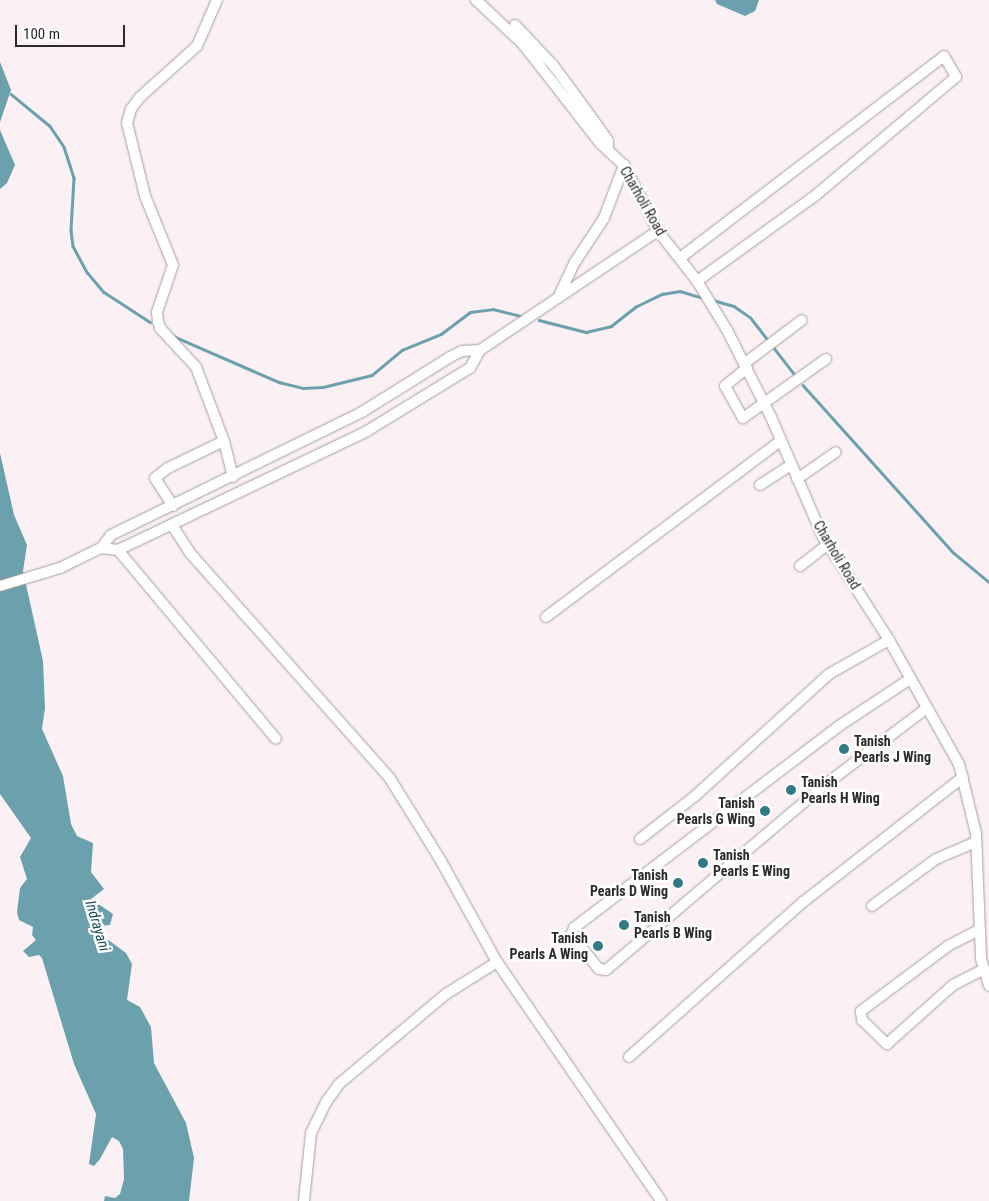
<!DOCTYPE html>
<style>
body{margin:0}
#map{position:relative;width:989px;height:1201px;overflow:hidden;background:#fbf1f4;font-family:"Roboto Condensed",sans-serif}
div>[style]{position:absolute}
.water>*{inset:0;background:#6ba0ad}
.stream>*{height:2.5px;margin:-1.25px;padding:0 1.25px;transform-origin:1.25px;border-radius:1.25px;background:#6ba0ad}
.roads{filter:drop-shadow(0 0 1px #a69d9f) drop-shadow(0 0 1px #a69d9f)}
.minor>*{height:10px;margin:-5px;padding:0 5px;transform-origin:5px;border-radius:5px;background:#fff}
.dots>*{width:14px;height:14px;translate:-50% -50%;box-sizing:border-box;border:2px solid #fff;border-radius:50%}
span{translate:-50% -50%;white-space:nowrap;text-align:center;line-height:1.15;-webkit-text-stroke:5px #fff;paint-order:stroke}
.street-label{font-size:14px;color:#2c292a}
.poi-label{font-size:14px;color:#2c292a;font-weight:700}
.left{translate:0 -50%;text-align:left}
.right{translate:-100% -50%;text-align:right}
.water-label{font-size:15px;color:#1d4c57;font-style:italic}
.scale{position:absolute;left:15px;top:25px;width:110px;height:22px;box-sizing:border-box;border:2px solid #2c292a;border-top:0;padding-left:6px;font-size:15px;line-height:18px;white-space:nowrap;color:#2c292a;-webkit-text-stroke:4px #fff;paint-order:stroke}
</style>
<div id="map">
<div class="water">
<div style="clip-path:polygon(715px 0,759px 0,755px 11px,745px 16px,717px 4px)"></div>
<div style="clip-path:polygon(0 62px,11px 90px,0 122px)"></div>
<div style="clip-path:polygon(0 130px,15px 165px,7px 183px,0 189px)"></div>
<div style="clip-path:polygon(0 453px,14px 515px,27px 545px,23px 571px,43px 661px,45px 708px,42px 729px,63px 776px,71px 824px,77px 836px,93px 843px,91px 872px,104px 889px,91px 899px,113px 914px,110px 925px,99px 926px,96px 931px,126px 953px,132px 964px,127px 1000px,140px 1007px,151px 1027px,154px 1063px,186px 1123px,194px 1158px,189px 1201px,104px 1201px,105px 1196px,115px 1198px,120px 1194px,124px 1179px,123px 1149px,119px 1141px,112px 1137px,100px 1159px,94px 1166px,89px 1164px,96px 1114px,74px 1064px,42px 958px,39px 955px,29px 957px,23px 951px,36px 940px,32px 935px,33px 927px,19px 920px,17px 912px,20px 888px,27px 879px,20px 857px,31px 838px,0 794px)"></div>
</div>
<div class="stream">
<div style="left:11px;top:94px;width:50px;rotate:39.4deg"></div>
<div style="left:50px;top:126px;width:25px;rotate:56deg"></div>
<div style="left:64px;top:147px;width:33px;rotate:72deg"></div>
<div style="left:74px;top:178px;width:52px;rotate:93.3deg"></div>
<div style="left:71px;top:230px;width:16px;rotate:83deg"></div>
<div style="left:73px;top:246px;width:30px;rotate:62deg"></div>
<div style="left:87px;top:272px;width:26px;rotate:50deg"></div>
<div style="left:104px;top:292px;width:55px;rotate:33.1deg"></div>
<div style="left:713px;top:300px;width:22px;rotate:16deg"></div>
<div style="left:734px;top:306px;width:19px;rotate:35deg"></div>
<div style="left:750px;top:317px;width:28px;rotate:52deg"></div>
<div style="left:539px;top:320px;width:49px;rotate:14.3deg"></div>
<div style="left:586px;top:332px;width:26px;rotate:-13deg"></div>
<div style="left:611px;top:326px;width:31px;rotate:-38deg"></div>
<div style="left:635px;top:307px;width:30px;rotate:-26deg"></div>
<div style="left:662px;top:294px;width:18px;rotate:-9deg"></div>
<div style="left:680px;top:291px;width:24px;rotate:17deg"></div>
<div style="left:173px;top:336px;width:116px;rotate:23.5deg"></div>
<div style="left:279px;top:382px;width:25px;rotate:14deg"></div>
<div style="left:303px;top:388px;width:20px;rotate:-3deg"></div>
<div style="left:323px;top:387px;width:50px;rotate:-13.8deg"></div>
<div style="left:372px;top:375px;width:39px;rotate:-40deg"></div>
<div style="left:402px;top:350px;width:42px;rotate:-22.3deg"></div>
<div style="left:441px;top:334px;width:36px;rotate:-37deg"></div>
<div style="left:470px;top:312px;width:23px;rotate:-7deg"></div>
<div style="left:493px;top:309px;width:30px;rotate:14deg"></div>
<div style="left:774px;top:348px;width:34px;rotate:52deg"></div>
<div style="left:803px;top:385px;width:226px;rotate:48.1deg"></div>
<div style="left:954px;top:553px;width:45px;rotate:39.6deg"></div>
</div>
<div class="roads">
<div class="minor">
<div style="left:217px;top:0;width:50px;rotate:113.5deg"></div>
<div style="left:197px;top:46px;width:76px;rotate:138.2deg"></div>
<div style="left:140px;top:97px;width:15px;rotate:127deg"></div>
<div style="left:131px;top:109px;width:15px;rotate:106deg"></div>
<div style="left:127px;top:123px;width:75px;rotate:76.1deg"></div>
<div style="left:145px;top:196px;width:74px;rotate:67.9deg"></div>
<div style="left:173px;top:265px;width:50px;rotate:108.8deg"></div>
<div style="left:157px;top:312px;width:9px;rotate:84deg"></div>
<div style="left:158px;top:321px;width:7px;rotate:74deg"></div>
<div style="left:160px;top:328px;width:53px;rotate:47.3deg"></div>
<div style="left:196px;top:367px;width:79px;rotate:69.3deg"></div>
<div style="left:224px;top:441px;width:37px;rotate:76deg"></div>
<div style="left:476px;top:0;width:63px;rotate:43.1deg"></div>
<div style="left:522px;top:43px;width:127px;rotate:52deg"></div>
<div style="left:600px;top:143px;width:33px;rotate:43deg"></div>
<div style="left:624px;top:165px;width:74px;rotate:62.7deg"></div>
<div style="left:658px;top:231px;width:63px;rotate:52deg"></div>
<div style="left:697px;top:281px;width:57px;rotate:58.5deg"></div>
<div style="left:727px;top:330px;width:97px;rotate:63.2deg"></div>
<div style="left:771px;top:417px;width:131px;rotate:66.6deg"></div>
<div style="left:823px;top:537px;width:122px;rotate:57.3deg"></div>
<div style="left:889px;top:640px;width:142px;rotate:60.6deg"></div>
<div style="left:959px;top:764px;width:71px;rotate:76.2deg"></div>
<div style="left:976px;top:833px;width:126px;rotate:87.7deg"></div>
<div style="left:981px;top:959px;width:28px;rotate:73deg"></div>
<div style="left:515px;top:25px;width:55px;rotate:46.5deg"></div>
<div style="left:553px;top:65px;width:66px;rotate:53.7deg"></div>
<div style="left:592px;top:118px;width:28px;rotate:55deg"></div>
<div style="left:608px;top:141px;width:8px;rotate:90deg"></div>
<div style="left:680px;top:258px;width:332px;rotate:-37.4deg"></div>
<div style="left:944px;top:56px;width:24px;rotate:60deg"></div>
<div style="left:956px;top:77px;width:183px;rotate:139.9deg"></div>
<div style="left:816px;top:195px;width:147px;rotate:144.1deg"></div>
<div style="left:558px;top:298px;width:40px;rotate:-65deg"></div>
<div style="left:575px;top:262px;width:53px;rotate:-56.6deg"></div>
<div style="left:604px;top:218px;width:57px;rotate:-69.3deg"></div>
<div style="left:745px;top:363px;width:71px;rotate:-37deg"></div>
<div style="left:747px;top:368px;width:28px;rotate:141deg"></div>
<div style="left:725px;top:386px;width:37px;rotate:61deg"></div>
<div style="left:743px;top:418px;width:102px;rotate:-35.4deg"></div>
<div style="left:797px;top:479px;width:47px;rotate:-34.7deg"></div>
<div style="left:760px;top:485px;width:37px;rotate:-33deg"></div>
<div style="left:173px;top:506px;width:33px;rotate:-123deg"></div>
<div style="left:155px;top:478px;width:16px;rotate:-38deg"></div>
<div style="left:168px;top:468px;width:62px;rotate:-25.7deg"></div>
<div style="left:172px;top:525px;width:33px;rotate:57deg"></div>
<div style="left:190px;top:553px;width:300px;rotate:48.4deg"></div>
<div style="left:389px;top:777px;width:99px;rotate:58.2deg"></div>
<div style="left:441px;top:861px;width:115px;rotate:61deg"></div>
<div style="left:101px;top:548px;width:17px;rotate:7deg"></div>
<div style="left:118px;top:550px;width:276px;rotate:-25.5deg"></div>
<div style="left:367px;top:431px;width:121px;rotate:-31.5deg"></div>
<div style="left:470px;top:368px;width:21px;rotate:-61deg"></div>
<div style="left:118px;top:550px;width:246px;rotate:50.1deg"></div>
<div style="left:800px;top:566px;width:36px;rotate:-38deg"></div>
<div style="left:0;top:586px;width:63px;rotate:-16.7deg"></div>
<div style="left:60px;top:568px;width:46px;rotate:-26deg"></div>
<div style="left:101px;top:548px;width:16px;rotate:-52deg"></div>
<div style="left:111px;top:535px;width:280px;rotate:-26.1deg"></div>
<div style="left:362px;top:412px;width:104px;rotate:-32deg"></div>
<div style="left:450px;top:357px;width:13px;rotate:-27deg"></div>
<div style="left:462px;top:351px;width:18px;rotate:-3deg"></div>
<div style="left:480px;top:350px;width:214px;rotate:-33.8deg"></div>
<div style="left:546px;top:617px;width:293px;rotate:-36.9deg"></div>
<div style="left:910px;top:679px;width:85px;rotate:146.5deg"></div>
<div style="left:839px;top:726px;width:333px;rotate:142.7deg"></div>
<div style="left:574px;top:928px;width:8px;rotate:113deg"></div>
<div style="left:571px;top:935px;width:44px;rotate:50.5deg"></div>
<div style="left:599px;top:969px;width:7px;rotate:8deg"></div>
<div style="left:606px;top:970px;width:278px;rotate:-40.3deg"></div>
<div style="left:818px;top:790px;width:136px;rotate:-37deg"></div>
<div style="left:640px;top:839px;width:70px;rotate:-38deg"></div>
<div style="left:695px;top:796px;width:181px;rotate:-42.3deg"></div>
<div style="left:829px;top:674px;width:69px;rotate:-29.5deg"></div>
<div style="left:872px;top:906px;width:79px;rotate:-36.3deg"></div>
<div style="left:936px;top:859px;width:43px;rotate:-23deg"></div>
<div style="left:979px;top:930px;width:35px;rotate:153deg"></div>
<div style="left:948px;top:946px;width:109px;rotate:143.2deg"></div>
<div style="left:861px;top:1011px;width:9px;rotate:84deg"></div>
<div style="left:862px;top:1020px;width:35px;rotate:44deg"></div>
<div style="left:887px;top:1044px;width:89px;rotate:-41.8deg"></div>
<div style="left:953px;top:985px;width:33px;rotate:-27deg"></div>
<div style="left:629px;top:1057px;width:233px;rotate:-41.7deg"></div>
<div style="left:803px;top:902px;width:203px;rotate:-38deg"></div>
<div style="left:304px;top:1201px;width:68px;rotate:-84.1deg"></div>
<div style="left:311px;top:1133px;width:34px;rotate:-64deg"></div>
<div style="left:326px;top:1102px;width:22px;rotate:-54deg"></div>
<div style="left:339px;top:1084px;width:140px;rotate:-40.1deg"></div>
<div style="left:446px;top:994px;width:60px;rotate:-32.1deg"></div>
<div style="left:497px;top:962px;width:290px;rotate:55.5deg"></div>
</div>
</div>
<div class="dots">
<div style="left:844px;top:749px;background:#337887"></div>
<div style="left:791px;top:790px;background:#337887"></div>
<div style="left:765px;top:811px;background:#337887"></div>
<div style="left:703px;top:863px;background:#337887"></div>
<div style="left:678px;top:883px;background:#337887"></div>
<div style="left:624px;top:925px;background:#337887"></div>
<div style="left:598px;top:946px;background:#337887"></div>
</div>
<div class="street-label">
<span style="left:643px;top:201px;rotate:60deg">Charholi Road</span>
<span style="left:837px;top:555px;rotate:59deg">Charholi Road</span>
</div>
<div class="poi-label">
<span class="left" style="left:854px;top:749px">Tanish<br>Pearls J Wing</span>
<span class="left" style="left:801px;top:790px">Tanish<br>Pearls H Wing</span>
<span class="right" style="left:755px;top:811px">Tanish<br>Pearls G Wing</span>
<span class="left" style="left:713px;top:863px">Tanish<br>Pearls E Wing</span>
<span class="right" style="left:668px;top:883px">Tanish<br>Pearls D Wing</span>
<span class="left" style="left:634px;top:925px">Tanish<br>Pearls B Wing</span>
<span class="right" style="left:588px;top:946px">Tanish<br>Pearls A Wing</span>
</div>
<div class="water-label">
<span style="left:97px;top:926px;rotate:73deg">Indrayani</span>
</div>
<div class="scale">100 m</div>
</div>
